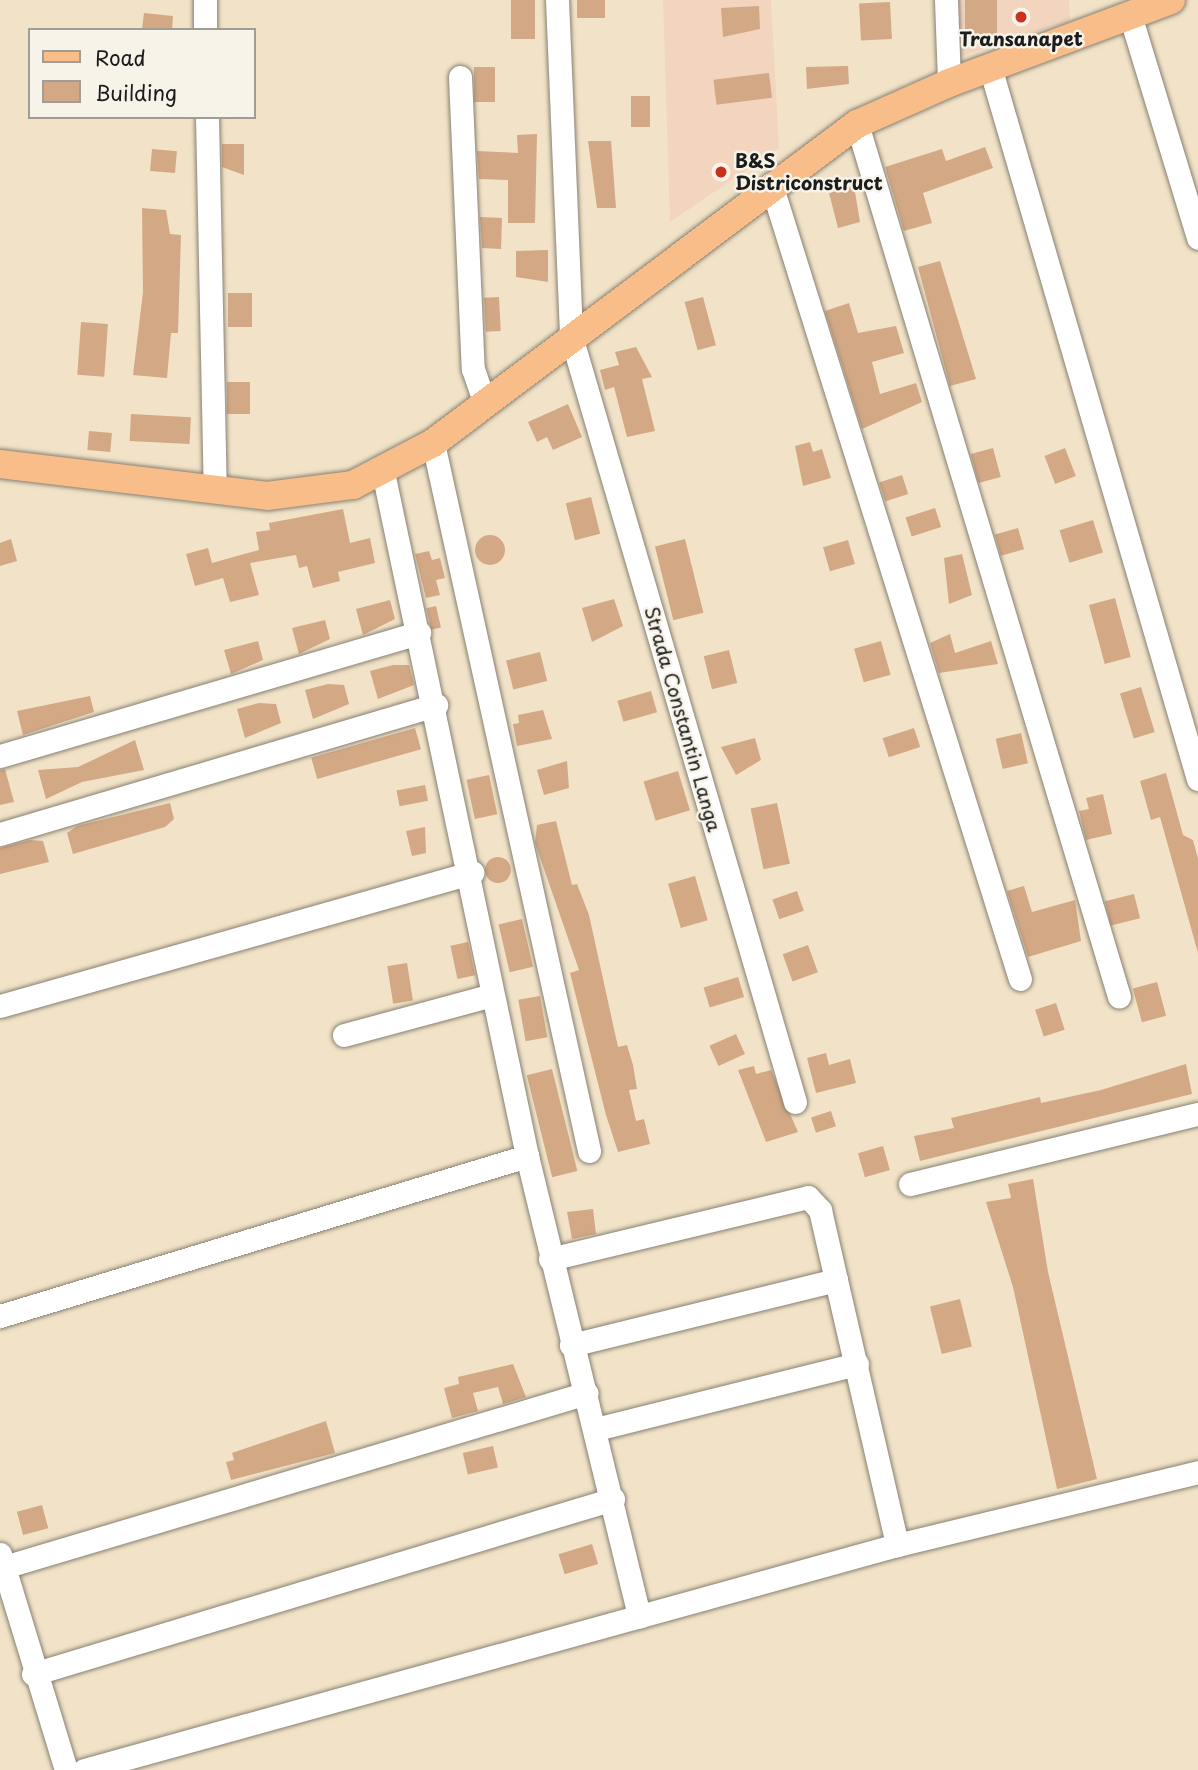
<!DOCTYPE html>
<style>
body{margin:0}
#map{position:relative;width:1198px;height:1770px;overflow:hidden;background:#f2e3c8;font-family:"Playpen Sans",sans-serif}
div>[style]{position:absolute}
.built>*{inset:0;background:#f3d4bf}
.building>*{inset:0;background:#d3a885;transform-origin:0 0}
.round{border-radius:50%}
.roads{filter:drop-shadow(0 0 2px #878072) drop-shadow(0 0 2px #878072)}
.minor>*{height:23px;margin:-11.5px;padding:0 11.5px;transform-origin:11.5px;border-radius:11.5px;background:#fff}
.major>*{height:28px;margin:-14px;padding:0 14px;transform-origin:14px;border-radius:14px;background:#f8bd89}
.dots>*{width:19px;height:19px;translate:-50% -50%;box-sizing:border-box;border:4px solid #f7f3e8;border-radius:50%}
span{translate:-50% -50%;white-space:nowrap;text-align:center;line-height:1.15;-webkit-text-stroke:5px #f7f3e8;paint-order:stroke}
.poi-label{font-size:19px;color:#1c1c1c;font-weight:700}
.left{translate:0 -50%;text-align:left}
.street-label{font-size:19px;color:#1c1c1c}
.legend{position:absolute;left:28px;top:28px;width:228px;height:91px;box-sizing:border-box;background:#f7f3e8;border:2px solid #9f9d96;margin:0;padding:9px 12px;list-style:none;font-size:21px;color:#1c1c1c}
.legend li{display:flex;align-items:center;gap:14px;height:35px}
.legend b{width:35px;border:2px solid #9f9d96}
</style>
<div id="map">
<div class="built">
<div style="clip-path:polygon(663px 0,771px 0,779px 148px,670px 222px)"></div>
<div style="clip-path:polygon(955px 0,1069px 0,1070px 21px,958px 57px)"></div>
</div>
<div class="building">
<div style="left:511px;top:0;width:24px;height:39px"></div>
<div style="left:577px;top:0;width:28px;height:18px"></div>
<div style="left:965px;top:0;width:32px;height:40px"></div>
<div style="left:890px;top:2px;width:37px;height:31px;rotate:87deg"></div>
<div style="clip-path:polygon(759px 6px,760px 29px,723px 37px,721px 8px)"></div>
<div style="clip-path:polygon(144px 13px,173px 16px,172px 30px,142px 30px)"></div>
<div style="clip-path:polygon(848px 66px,849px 84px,807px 89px,806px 67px)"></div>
<div style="left:495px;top:67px;width:35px;height:21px;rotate:90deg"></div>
<div style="left:769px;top:73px;width:25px;height:56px;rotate:83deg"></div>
<div style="left:631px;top:96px;width:19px;height:31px"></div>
<div style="clip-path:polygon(537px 134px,535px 223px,508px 223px,508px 180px,479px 179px,477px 151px,518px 153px,517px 135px)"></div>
<div style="clip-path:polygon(588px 141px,611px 141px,616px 208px,597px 208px)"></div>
<div style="clip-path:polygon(222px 144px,244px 144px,244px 175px,222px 167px)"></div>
<div style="clip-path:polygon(985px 147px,993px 168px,923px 193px,932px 223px,904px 231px,885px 167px,942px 149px,946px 161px)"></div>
<div style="left:152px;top:149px;width:25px;height:22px;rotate:5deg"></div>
<div style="clip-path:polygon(854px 186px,860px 222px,838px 228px,829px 193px)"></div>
<div style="clip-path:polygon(142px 208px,166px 210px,170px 234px,181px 235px,178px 333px,171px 333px,167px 378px,133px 375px,143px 292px)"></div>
<div style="clip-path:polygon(480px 217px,502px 218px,501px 249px,482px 248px)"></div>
<div style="clip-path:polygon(548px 250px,548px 282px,516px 277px,516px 251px)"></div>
<div style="clip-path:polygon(940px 261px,976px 379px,950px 386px,918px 267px)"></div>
<div style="left:228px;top:293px;width:24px;height:34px"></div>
<div style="left:499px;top:297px;width:34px;height:15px;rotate:87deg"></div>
<div style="left:703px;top:297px;width:50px;height:19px;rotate:75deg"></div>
<div style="clip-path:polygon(849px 303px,858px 333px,896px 326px,904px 353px,872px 362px,880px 394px,916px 383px,922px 402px,862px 429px,825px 311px)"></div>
<div style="left:81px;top:322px;width:27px;height:53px;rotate:4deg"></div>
<div style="clip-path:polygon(636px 347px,652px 377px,642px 379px,655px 431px,627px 437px,614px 387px,605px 390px,600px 370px,619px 365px,615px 352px)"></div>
<div style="left:227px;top:382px;width:23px;height:32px"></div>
<div style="clip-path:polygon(568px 404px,582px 437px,553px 450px,547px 437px,537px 442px,528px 422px)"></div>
<div style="left:131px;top:414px;width:60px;height:27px;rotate:3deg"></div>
<div style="left:89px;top:431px;width:23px;height:19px;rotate:5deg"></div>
<div style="clip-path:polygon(810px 442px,813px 452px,822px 449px,831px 478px,803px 486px,795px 446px)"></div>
<div style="left:993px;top:448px;width:30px;height:23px;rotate:75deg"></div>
<div style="left:1065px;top:448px;width:30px;height:22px;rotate:69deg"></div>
<div style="left:902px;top:475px;width:20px;height:24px;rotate:72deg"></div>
<div style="left:591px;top:497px;width:38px;height:26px;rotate:76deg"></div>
<div style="left:935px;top:508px;width:20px;height:31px;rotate:72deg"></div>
<div style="clip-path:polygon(343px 509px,350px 543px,370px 538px,375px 563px,338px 572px,340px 581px,313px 588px,307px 566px,299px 568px,296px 555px,250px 563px,259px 595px,230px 602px,223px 578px,195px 586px,186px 554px,208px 548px,212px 563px,259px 550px,256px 532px,270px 530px,269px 523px)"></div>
<div style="left:1093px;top:520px;width:34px;height:35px;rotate:73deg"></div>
<div style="left:1018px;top:528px;width:22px;height:24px;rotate:74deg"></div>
<div class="round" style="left:475px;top:535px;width:30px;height:30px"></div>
<div style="clip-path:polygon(11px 539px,17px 561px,0 566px,0 543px)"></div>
<div style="left:685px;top:539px;width:76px;height:31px;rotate:76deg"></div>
<div style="left:848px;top:540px;width:25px;height:26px;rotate:74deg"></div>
<div style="clip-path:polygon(429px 551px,432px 560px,440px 558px,445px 578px,436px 580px,440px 595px,426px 598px,415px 554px)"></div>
<div style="clip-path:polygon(962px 554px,972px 595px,949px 604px,944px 558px)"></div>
<div style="left:1115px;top:598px;width:61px;height:27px;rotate:75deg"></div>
<div style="clip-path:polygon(614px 599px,623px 626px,592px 642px,582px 608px)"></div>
<div style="clip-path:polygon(390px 600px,395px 619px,363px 635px,356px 609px)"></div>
<div style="left:436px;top:606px;width:22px;height:10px;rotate:77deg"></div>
<div style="clip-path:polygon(325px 620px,330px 639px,299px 654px,292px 628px)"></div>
<div style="clip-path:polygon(950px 634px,955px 653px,991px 641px,998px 664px,939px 673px,930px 643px)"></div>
<div style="clip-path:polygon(258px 641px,263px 660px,231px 674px,224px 650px)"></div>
<div style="left:881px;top:641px;width:35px;height:28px;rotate:74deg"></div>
<div style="left:729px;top:650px;width:34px;height:26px;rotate:76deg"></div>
<div style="left:540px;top:652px;width:30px;height:35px;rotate:76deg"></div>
<div style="clip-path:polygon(393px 665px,409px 665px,414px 685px,378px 699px,370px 671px)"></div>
<div style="clip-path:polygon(328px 684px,344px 685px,349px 704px,313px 719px,305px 690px)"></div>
<div style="left:1141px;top:687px;width:47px;height:22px;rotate:73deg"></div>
<div style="left:651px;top:691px;width:22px;height:35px;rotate:74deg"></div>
<div style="clip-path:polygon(90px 696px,94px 712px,23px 735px,17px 711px)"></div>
<div style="clip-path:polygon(259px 703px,276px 704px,281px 723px,245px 738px,237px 709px)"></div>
<div style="clip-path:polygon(543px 710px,552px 739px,517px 746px,513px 724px,519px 723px,518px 715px)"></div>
<div style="left:415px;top:728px;width:22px;height:108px;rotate:74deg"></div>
<div style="left:914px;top:728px;width:20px;height:33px;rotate:72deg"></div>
<div style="left:1021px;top:733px;width:31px;height:26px;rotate:77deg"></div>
<div style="clip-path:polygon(755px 738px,761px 760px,736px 775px,721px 747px)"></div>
<div style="clip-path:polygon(135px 740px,144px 770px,82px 782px,46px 799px,38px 770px,78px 767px)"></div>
<div style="clip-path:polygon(567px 761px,569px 788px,544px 795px,537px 770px)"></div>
<div style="clip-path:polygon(5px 769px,14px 802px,0 805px,0 770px)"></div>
<div style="left:678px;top:771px;width:41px;height:36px;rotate:73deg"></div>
<div style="clip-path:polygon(1166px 773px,1183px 835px,1193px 840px,1198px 859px,1198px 953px,1160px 817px,1151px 820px,1140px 781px)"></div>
<div style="left:489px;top:775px;width:40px;height:23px;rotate:78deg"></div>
<div style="left:425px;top:785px;width:16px;height:29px;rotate:79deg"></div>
<div style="clip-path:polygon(1103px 794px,1112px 834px,1086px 840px,1079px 811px,1089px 809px,1086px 798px)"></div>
<div style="clip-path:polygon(170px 803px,174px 819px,165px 827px,73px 854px,67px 833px,77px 826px)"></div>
<div style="left:777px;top:803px;width:62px;height:27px;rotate:78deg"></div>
<div style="clip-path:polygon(556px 821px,572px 885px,577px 884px,589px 915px,618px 1047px,627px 1045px,633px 1065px,637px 1089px,629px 1090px,636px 1121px,644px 1119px,650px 1144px,618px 1152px,606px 1115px,570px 973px,579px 970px,535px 843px,537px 825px)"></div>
<div style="clip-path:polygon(425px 827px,426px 853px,412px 856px,406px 831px)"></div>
<div style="clip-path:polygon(30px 840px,43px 841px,49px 862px,0 874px,0 848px)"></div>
<div class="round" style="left:485px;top:857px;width:26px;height:26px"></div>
<div style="left:695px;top:876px;width:46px;height:28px;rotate:74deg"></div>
<div style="clip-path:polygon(1024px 886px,1032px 912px,1075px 900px,1081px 941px,1028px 957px,1007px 891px)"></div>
<div style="left:797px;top:891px;width:21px;height:26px;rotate:71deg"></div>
<div style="left:1134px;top:894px;width:25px;height:30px;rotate:76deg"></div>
<div style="left:522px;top:919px;width:49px;height:24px;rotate:77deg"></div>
<div style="left:468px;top:942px;width:34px;height:18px;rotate:78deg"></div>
<div style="left:808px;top:945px;width:29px;height:27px;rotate:70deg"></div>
<div style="left:407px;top:963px;width:38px;height:20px;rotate:81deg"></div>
<div style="left:738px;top:977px;width:21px;height:36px;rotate:73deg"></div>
<div style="left:1157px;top:982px;width:35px;height:25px;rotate:75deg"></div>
<div style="left:540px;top:996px;width:42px;height:22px;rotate:80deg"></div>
<div style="left:1056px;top:1003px;width:28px;height:22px;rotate:72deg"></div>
<div style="left:736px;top:1034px;width:22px;height:29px;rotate:66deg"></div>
<div style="clip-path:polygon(826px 1053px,829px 1065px,850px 1059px,856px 1083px,816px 1093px,807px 1058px)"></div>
<div style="clip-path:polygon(1186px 1064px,1192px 1094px,920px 1161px,914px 1136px,954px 1128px,951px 1118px,1040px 1097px,1041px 1103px,1101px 1090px)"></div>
<div style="clip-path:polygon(754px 1066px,756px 1074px,771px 1070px,798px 1132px,766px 1142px,738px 1070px)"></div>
<div style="left:552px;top:1069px;width:105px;height:26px;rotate:76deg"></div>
<div style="left:831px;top:1111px;width:16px;height:21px;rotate:72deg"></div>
<div style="left:883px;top:1146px;width:25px;height:26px;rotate:74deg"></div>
<div style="clip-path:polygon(1033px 1179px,1048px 1272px,1097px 1479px,1057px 1489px,1013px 1287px,986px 1202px,1011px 1198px,1008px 1184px)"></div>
<div style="clip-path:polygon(593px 1209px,596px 1234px,572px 1239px,567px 1212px)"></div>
<div style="left:960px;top:1299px;width:49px;height:31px;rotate:76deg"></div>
<div style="clip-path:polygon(513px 1364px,526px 1397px,503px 1404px,498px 1387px,473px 1393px,478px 1411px,452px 1418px,444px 1388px,459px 1384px,458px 1377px)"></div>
<div style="clip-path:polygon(326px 1421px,335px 1453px,231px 1480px,226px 1462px,234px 1460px,232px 1453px)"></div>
<div style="left:493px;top:1446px;width:22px;height:31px;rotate:77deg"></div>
<div style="left:42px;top:1505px;width:24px;height:26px;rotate:75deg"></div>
<div style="left:592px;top:1544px;width:21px;height:35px;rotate:73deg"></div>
</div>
<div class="roads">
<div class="minor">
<div style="left:205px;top:0;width:30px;rotate:90deg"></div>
<div style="left:557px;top:0;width:336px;rotate:87.6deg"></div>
<div style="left:571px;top:336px;width:798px;rotate:73.7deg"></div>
<div style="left:946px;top:0;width:83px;rotate:87.9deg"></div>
<div style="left:1130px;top:15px;width:233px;rotate:73deg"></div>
<div style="left:990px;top:67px;width:742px;rotate:73.72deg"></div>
<div style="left:460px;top:77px;width:292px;rotate:87.5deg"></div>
<div style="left:473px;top:369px;width:36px;rotate:71deg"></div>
<div style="left:207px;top:117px;width:374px;rotate:88.8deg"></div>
<div style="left:857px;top:124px;width:911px;rotate:73.29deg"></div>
<div style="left:771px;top:184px;width:833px;rotate:72.61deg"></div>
<div style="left:433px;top:443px;width:725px;rotate:77.57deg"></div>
<div style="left:383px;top:472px;width:699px;rotate:78.11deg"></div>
<div style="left:527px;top:1156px;width:474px;rotate:76.3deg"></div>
<div style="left:0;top:756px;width:437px;rotate:-16.4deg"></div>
<div style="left:0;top:834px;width:455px;rotate:-16.5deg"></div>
<div style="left:0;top:1006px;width:491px;rotate:-15.8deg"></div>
<div style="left:344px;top:1035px;width:153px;rotate:-15.1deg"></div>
<div style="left:910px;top:1184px;width:296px;rotate:-13.7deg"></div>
<div style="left:550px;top:1259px;width:265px;rotate:-13.5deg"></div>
<div style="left:808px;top:1197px;width:18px;rotate:47deg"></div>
<div style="left:820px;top:1210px;width:72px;rotate:77.1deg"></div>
<div style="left:836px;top:1280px;width:273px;rotate:166.2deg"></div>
<div style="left:836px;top:1280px;width:272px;rotate:77deg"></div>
<div style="left:0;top:1316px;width:551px;rotate:-16.89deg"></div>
<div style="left:596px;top:1429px;width:269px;rotate:-14deg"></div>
<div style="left:0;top:1554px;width:226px;rotate:73deg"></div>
<div style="left:4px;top:1567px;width:608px;rotate:-16.62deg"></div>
<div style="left:33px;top:1674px;width:606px;rotate:-16.79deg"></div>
<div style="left:84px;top:1770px;width:844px;rotate:-15.47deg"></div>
<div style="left:897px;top:1545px;width:310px;rotate:-13.6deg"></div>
</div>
<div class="major">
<div style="left:0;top:464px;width:269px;rotate:6.8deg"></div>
<div style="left:267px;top:496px;width:87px;rotate:-7.3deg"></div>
<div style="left:353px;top:485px;width:90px;rotate:-27.7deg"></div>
<div style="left:433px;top:443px;width:531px;rotate:-36.96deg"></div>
<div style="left:857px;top:124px;width:101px;rotate:-24deg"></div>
<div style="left:949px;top:83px;width:237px;rotate:-20.5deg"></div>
</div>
</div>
<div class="dots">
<div style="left:1021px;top:17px;background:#c8321e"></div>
<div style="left:721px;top:172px;background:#c8321e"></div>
</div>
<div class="poi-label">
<span style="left:1021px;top:39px">Transanapet</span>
<span class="left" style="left:735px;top:172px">B&amp;S<br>Districonstruct</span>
</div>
<div class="street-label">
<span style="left:683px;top:719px;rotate:74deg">Strada Constantin Langa</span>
</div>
<ul class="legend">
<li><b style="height:9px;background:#f8bd89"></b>Road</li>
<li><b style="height:19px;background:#d3a885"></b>Building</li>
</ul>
</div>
